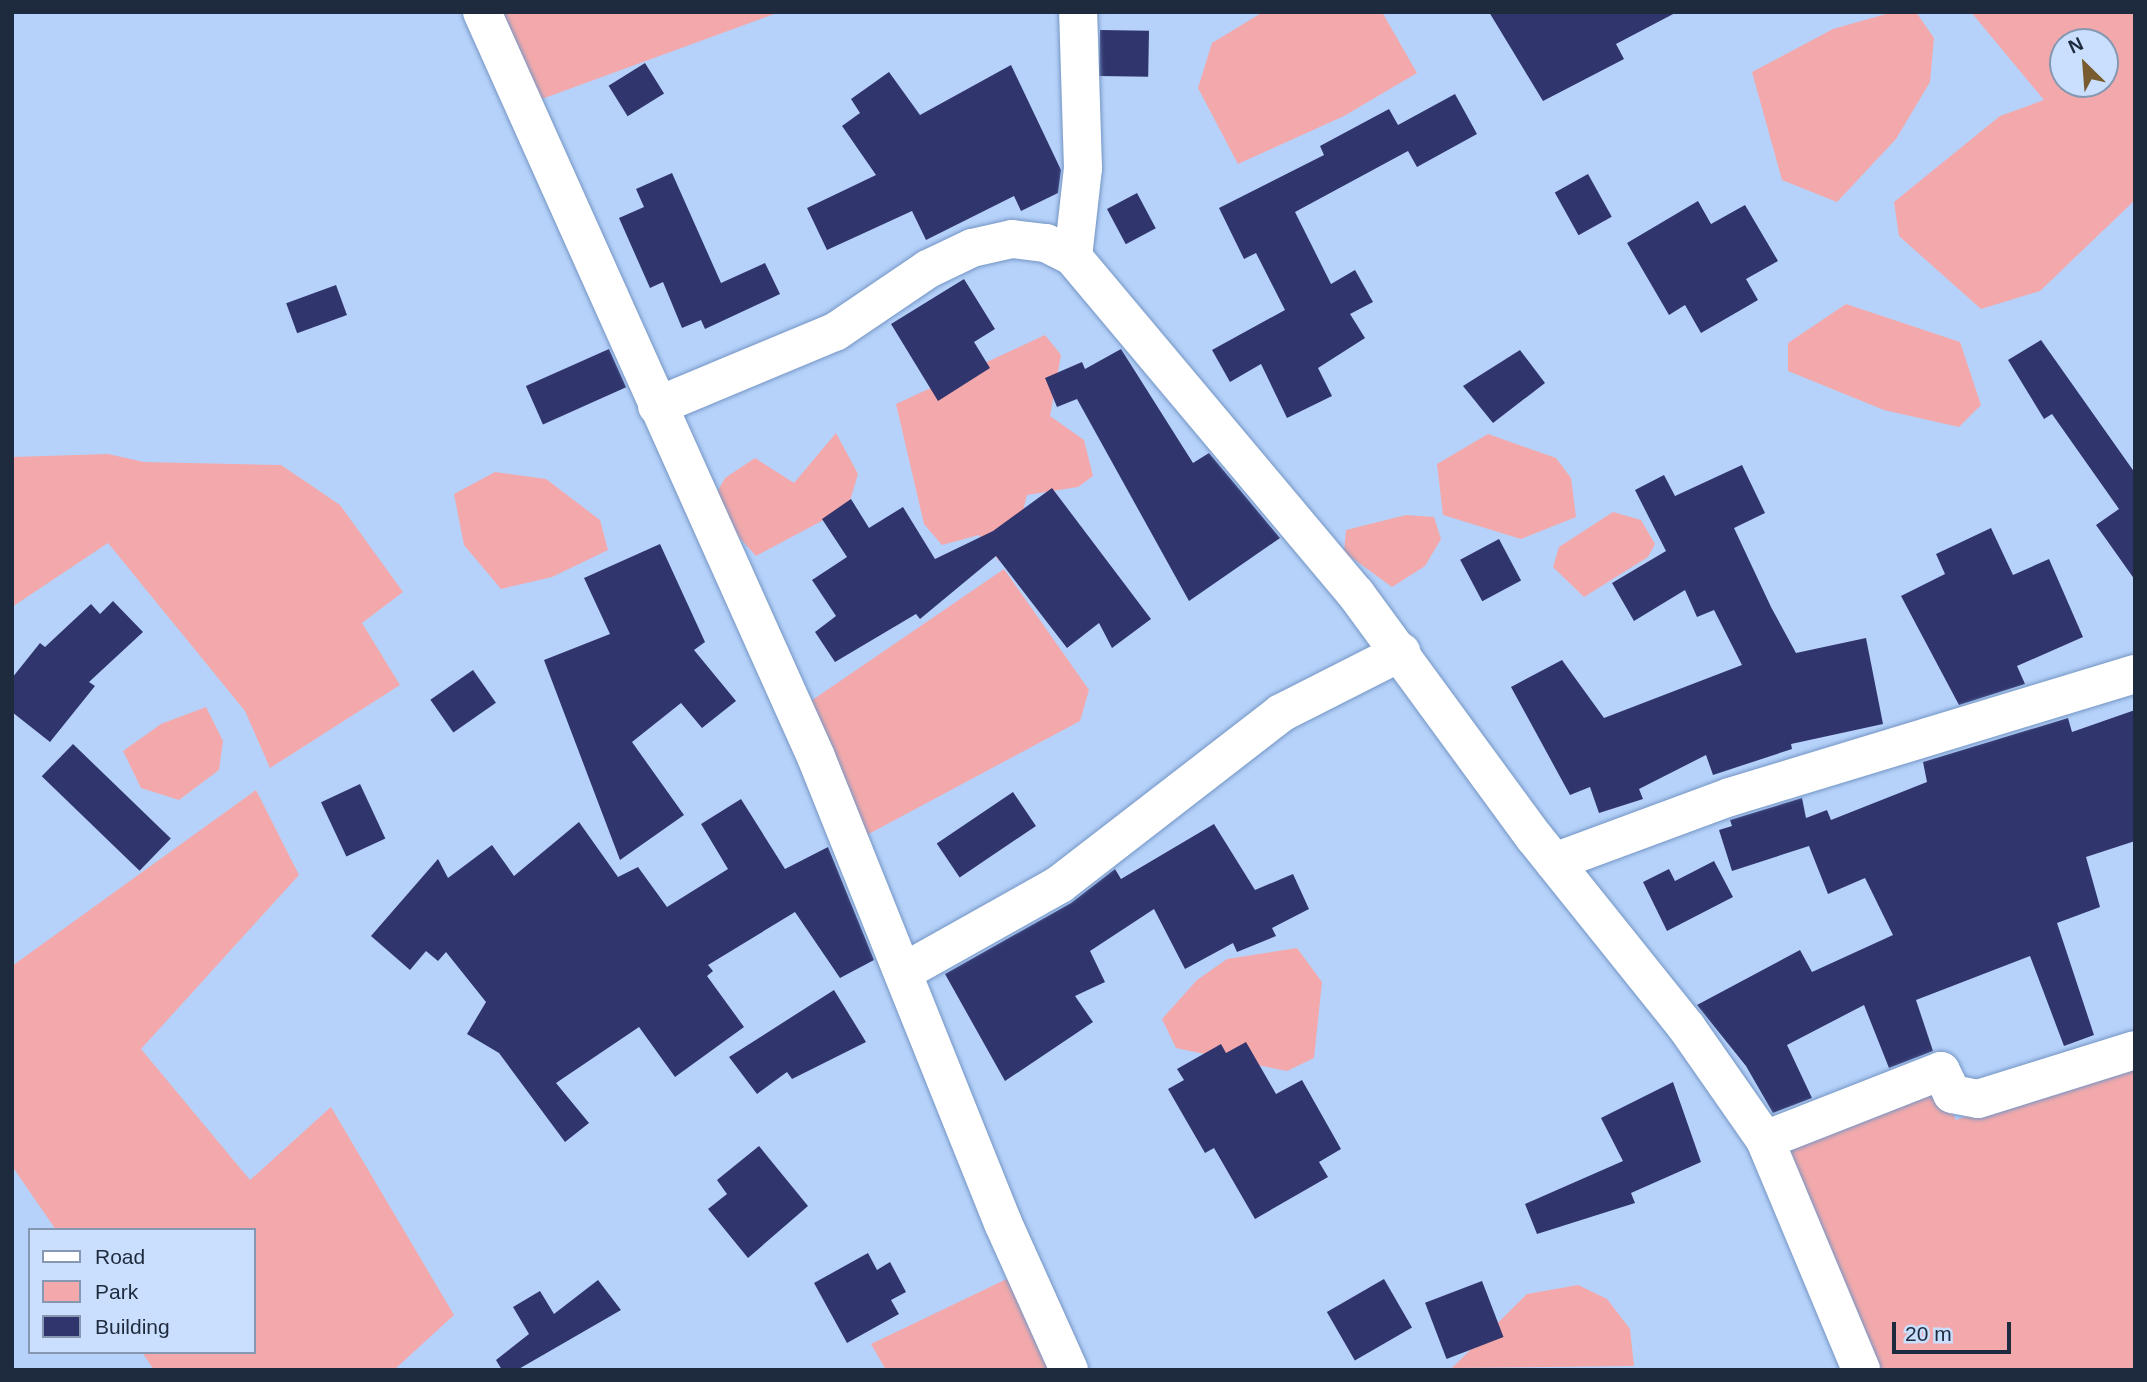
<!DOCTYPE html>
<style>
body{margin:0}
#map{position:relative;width:2147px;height:1382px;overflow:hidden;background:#b6d2fa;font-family:Arial,sans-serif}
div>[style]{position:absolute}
.green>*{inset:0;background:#f3a9ab}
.building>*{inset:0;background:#31356e;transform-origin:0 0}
.roads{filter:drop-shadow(0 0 2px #7495c4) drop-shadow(0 0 2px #7495c4)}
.minor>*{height:38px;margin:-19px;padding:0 19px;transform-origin:19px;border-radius:19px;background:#fff}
span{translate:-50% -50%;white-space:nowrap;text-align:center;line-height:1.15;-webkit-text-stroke:7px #c9dffd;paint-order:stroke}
.frame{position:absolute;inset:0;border:14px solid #1e2b3e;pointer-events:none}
.legend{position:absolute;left:28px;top:1228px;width:228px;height:126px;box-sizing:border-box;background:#c9dffd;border:2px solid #8597b1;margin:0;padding:9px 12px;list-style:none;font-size:21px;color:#1e2b3e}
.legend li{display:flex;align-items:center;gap:14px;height:35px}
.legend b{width:35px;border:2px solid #8597b1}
.north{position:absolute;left:2049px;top:28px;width:70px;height:70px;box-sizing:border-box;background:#c9dffd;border:2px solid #8597b1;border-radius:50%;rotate:335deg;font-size:19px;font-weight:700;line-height:28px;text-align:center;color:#1e2b3e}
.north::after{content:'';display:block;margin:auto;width:24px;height:32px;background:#785b2f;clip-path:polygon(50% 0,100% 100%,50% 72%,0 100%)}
.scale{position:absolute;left:1892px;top:1322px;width:119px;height:32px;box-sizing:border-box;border:4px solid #1e2b3e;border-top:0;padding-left:9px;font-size:21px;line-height:24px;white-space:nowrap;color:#1e2b3e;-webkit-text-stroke:5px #c9dffd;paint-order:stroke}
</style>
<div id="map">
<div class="green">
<div style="clip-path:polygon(493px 12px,780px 12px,539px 100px)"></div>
<div style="clip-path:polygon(1263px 12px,1382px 12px,1417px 73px,1344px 116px,1238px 164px,1198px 88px,1212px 43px)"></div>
<div style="clip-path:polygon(1893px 12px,1916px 12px,1934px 38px,1930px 82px,1896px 139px,1837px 202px,1782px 180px,1752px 72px,1833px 29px)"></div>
<div style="clip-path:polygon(evenodd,1971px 12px,2135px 12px,2135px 200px,2040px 291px,1981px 309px,1899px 236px,1894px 202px,2000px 116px,2044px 100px,1971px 12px,2063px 42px,2105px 42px,2105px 84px,2063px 84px,2063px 42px)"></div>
<div style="clip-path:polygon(1846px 304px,1960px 342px,1981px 405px,1959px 427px,1884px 410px,1788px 371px,1788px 343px)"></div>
<div style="clip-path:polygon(1045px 335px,1061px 355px,1050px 416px,1084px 440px,1093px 476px,1078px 487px,1027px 495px,1012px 554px,999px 561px,979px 535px,942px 545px,924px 524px,896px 404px)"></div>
<div style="clip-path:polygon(836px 433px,858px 474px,848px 507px,756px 556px,710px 505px,725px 478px,755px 458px,794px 483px)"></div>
<div style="clip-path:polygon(1488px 434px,1556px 458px,1571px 478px,1576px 517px,1521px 539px,1443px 515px,1437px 464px)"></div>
<div style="clip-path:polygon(108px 454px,144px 462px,281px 465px,340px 505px,403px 592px,362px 623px,400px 685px,270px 768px,245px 711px,108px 543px,12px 607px,12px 457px)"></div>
<div style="clip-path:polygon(495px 472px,546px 479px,600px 520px,608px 550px,552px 577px,501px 589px,464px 545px,454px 494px)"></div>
<div style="clip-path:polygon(1613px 512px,1641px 520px,1655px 544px,1648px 557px,1584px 597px,1553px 567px,1559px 547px)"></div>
<div style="clip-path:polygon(1406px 515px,1434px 517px,1441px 539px,1425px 566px,1392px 587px,1344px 552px,1346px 530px)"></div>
<div style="clip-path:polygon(1004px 569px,1089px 690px,1080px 721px,863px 837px,808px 703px)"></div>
<div style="clip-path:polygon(206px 707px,223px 741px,219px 770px,179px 800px,141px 788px,123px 751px,161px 724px)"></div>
<div style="clip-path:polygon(256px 790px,299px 875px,141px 1049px,250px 1180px,331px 1107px,454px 1315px,394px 1370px,154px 1370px,142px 1352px,254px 1352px,254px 1230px,56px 1230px,12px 1166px,12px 966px)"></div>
<div style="clip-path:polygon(1297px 948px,1322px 982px,1314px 1058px,1287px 1071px,1176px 1048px,1162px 1019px,1197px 980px,1227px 959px)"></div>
<div style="clip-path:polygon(2135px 1059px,2135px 1370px,1879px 1370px,1783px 1140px,1936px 1080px,1956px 1120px,2118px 1060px)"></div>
<div style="clip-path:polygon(1015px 1275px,1056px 1370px,886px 1370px,871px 1344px)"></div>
<div style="clip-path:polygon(1578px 1285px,1607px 1299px,1630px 1329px,1634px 1366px,1452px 1368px,1527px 1294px)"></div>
</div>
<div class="building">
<div style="clip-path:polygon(1489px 12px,1677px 12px,1616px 44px,1624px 59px,1543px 101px)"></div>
<div style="left:1100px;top:30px;width:49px;height:46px;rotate:1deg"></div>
<div style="left:645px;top:63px;width:36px;height:43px;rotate:58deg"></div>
<div style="clip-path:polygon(1011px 65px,1061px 170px,1058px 193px,1021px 211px,1014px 196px,926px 240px,912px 211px,827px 250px,807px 208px,876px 175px,842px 126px,860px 113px,851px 99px,889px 72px,920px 115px)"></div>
<div style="clip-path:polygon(1455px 94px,1477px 134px,1417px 167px,1408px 151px,1295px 212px,1331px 284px,1355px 270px,1373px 302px,1350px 314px,1365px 338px,1318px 368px,1332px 396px,1287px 418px,1261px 364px,1230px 382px,1212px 350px,1285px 310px,1256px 253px,1244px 259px,1219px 208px,1324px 155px,1320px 146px,1389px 109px,1398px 125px)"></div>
<div style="clip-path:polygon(672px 173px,721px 283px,765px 263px,780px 294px,705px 329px,701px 320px,682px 328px,663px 282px,650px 288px,619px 218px,644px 207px,636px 189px)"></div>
<div style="left:1588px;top:174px;width:49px;height:38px;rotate:61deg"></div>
<div style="left:1137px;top:193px;width:40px;height:34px;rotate:62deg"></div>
<div style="clip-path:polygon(1698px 201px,1711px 224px,1745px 205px,1778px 261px,1746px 279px,1758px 300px,1701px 333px,1685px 305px,1669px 315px,1627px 243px)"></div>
<div style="clip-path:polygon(964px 279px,995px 329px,974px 342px,990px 368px,938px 401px,891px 324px)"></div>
<div style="left:336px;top:285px;width:32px;height:53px;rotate:70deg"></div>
<div style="clip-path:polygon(2041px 340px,2135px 473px,2135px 580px,2096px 525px,2119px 509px,2052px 414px,2044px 419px,2008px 360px)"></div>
<div style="left:609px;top:349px;width:42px;height:91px;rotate:66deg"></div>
<div style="clip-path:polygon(1121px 349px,1193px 463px,1209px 453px,1280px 538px,1189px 601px,1077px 399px,1057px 407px,1045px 378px,1082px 362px,1085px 369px)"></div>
<div style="clip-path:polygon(1520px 350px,1545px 383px,1493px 423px,1463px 386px)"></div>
<div style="clip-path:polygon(1742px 465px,1765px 513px,1734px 528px,1771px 607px,1796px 653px,1866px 638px,1883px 724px,1791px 744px,1792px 749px,1713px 775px,1706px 755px,1639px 789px,1643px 799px,1599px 813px,1590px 787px,1570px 795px,1511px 687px,1562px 660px,1604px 718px,1742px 665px,1714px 610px,1697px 617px,1685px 590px,1634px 621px,1612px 583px,1666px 551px,1635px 490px,1664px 475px,1675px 496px)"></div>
<div style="clip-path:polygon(1052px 488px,1151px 619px,1112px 648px,1099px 623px,1067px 648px,996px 556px,920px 619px,916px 614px,835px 662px,815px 632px,836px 616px,812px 580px,847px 557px,822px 519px,851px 499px,869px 528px,903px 507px,935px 559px,993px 531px)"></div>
<div style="clip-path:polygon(1991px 528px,2013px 575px,2049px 559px,2083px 637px,2017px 666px,2025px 684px,1959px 705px,1901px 596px,1945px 574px,1936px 554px)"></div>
<div style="left:1499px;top:539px;width:47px;height:44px;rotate:62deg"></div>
<div style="clip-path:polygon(660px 544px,705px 642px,694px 650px,736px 701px,702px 728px,681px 703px,632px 742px,684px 815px,620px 860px,544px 660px,610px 634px,584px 578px)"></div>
<div style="clip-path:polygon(113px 601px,143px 632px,89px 682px,95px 686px,50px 742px,12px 712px,12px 678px,40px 643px,45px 647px,91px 604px,100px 614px)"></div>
<div style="left:473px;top:670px;width:40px;height:52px;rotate:55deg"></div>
<div style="clip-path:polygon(2135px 710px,2135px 841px,2086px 857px,2100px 907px,2057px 923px,2094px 1035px,2064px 1046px,2030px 956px,1916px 1000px,1933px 1051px,1889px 1068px,1864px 1005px,1787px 1045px,1812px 1098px,1773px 1113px,1746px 1066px,1697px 1005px,1800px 950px,1812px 972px,1893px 935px,1865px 878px,1828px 894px,1809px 846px,1732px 871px,1719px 830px,1732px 826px,1730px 820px,1802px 798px,1806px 818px,1827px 810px,1831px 820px,1927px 782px,1923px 762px,2068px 718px,2072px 732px)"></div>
<div style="left:73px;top:744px;width:136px;height:45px;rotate:44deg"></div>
<div style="left:360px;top:784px;width:60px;height:43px;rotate:65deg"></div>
<div style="left:1013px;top:792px;width:41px;height:92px;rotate:56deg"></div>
<div style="clip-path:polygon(741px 799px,785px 869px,828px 847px,874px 960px,840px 978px,795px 912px,708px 965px,713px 971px,707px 976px,744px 1027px,675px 1077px,639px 1027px,556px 1083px,589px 1123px,565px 1142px,499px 1053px,467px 1034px,486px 1002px,446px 952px,438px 961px,426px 951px,410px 970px,371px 936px,438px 859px,448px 878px,492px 845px,514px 876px,579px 822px,618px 877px,638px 867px,667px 907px,728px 869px,701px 824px)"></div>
<div style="clip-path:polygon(1214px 824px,1255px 890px,1293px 874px,1309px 909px,1272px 928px,1276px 936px,1237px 952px,1233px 943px,1185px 969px,1154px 909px,1090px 951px,1105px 982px,1075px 996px,1093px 1022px,1005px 1081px,945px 974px,1071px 903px,1115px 869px,1121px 879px)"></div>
<div style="clip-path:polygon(1714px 861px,1733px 897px,1667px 931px,1643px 882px,1669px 869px,1675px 881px)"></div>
<div style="clip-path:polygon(834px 990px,866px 1042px,792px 1079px,787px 1072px,757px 1094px,729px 1057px)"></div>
<div style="clip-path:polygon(1246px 1042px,1276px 1094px,1302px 1080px,1341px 1149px,1319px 1162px,1328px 1177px,1255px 1219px,1214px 1148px,1205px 1153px,1168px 1089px,1184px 1080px,1177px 1069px,1221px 1044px,1226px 1053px)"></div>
<div style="clip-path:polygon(1673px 1082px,1701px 1162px,1631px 1193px,1635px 1203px,1537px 1234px,1525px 1204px,1623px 1161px,1601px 1118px)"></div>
<div style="clip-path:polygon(759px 1146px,808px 1206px,748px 1258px,708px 1209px,727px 1194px,717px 1180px)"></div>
<div style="clip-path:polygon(868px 1253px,877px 1270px,890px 1262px,906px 1292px,891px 1300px,899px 1314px,847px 1343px,814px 1283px)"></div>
<div style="left:1384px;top:1279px;width:56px;height:66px;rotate:60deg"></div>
<div style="clip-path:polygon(598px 1280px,621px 1310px,517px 1370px,502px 1370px,496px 1360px,529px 1334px,513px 1307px,540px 1291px,554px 1314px)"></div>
<div style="left:1482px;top:1281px;width:60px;height:61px;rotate:69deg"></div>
</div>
<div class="roads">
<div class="minor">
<div style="left:482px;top:12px;width:816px;rotate:65.85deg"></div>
<div style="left:816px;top:757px;width:502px;rotate:68.14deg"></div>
<div style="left:1003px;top:1223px;width:161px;rotate:65.8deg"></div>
<div style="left:1073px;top:257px;width:90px;rotate:-83.6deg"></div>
<div style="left:1083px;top:168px;width:156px;rotate:-91.8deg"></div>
<div style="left:657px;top:406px;width:193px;rotate:-22.6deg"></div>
<div style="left:835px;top:332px;width:112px;rotate:-34.1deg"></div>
<div style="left:928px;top:269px;width:49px;rotate:-25.5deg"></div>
<div style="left:972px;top:248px;width:41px;rotate:-12.7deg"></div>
<div style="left:1012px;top:239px;width:34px;rotate:7deg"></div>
<div style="left:1046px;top:243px;width:30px;rotate:27deg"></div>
<div style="left:1073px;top:257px;width:440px;rotate:50deg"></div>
<div style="left:1356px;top:594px;width:301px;rotate:53.8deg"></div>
<div style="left:1534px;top:837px;width:245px;rotate:51.3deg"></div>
<div style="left:1687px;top:1028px;width:136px;rotate:55.1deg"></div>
<div style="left:1765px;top:1140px;width:249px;rotate:67.3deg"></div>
<div style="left:1554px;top:862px;width:188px;rotate:-20.3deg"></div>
<div style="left:1730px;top:797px;width:423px;rotate:-16.9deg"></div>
<div style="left:907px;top:970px;width:176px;rotate:-29.3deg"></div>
<div style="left:1060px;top:884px;width:279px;rotate:-37.7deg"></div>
<div style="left:1281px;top:713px;width:135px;rotate:-26.9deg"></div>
<div style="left:1765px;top:1140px;width:189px;rotate:-21.4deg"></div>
<div style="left:1941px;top:1071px;width:25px;rotate:64deg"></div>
<div style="left:1952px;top:1094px;width:26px;rotate:11deg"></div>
<div style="left:1978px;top:1099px;width:164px;rotate:-17.3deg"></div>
</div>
</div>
<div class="frame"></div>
<ul class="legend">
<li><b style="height:9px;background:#fff"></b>Road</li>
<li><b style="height:19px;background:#f3a9ab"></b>Park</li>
<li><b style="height:19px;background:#31356e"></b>Building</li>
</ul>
<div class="north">N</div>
<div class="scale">20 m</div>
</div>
